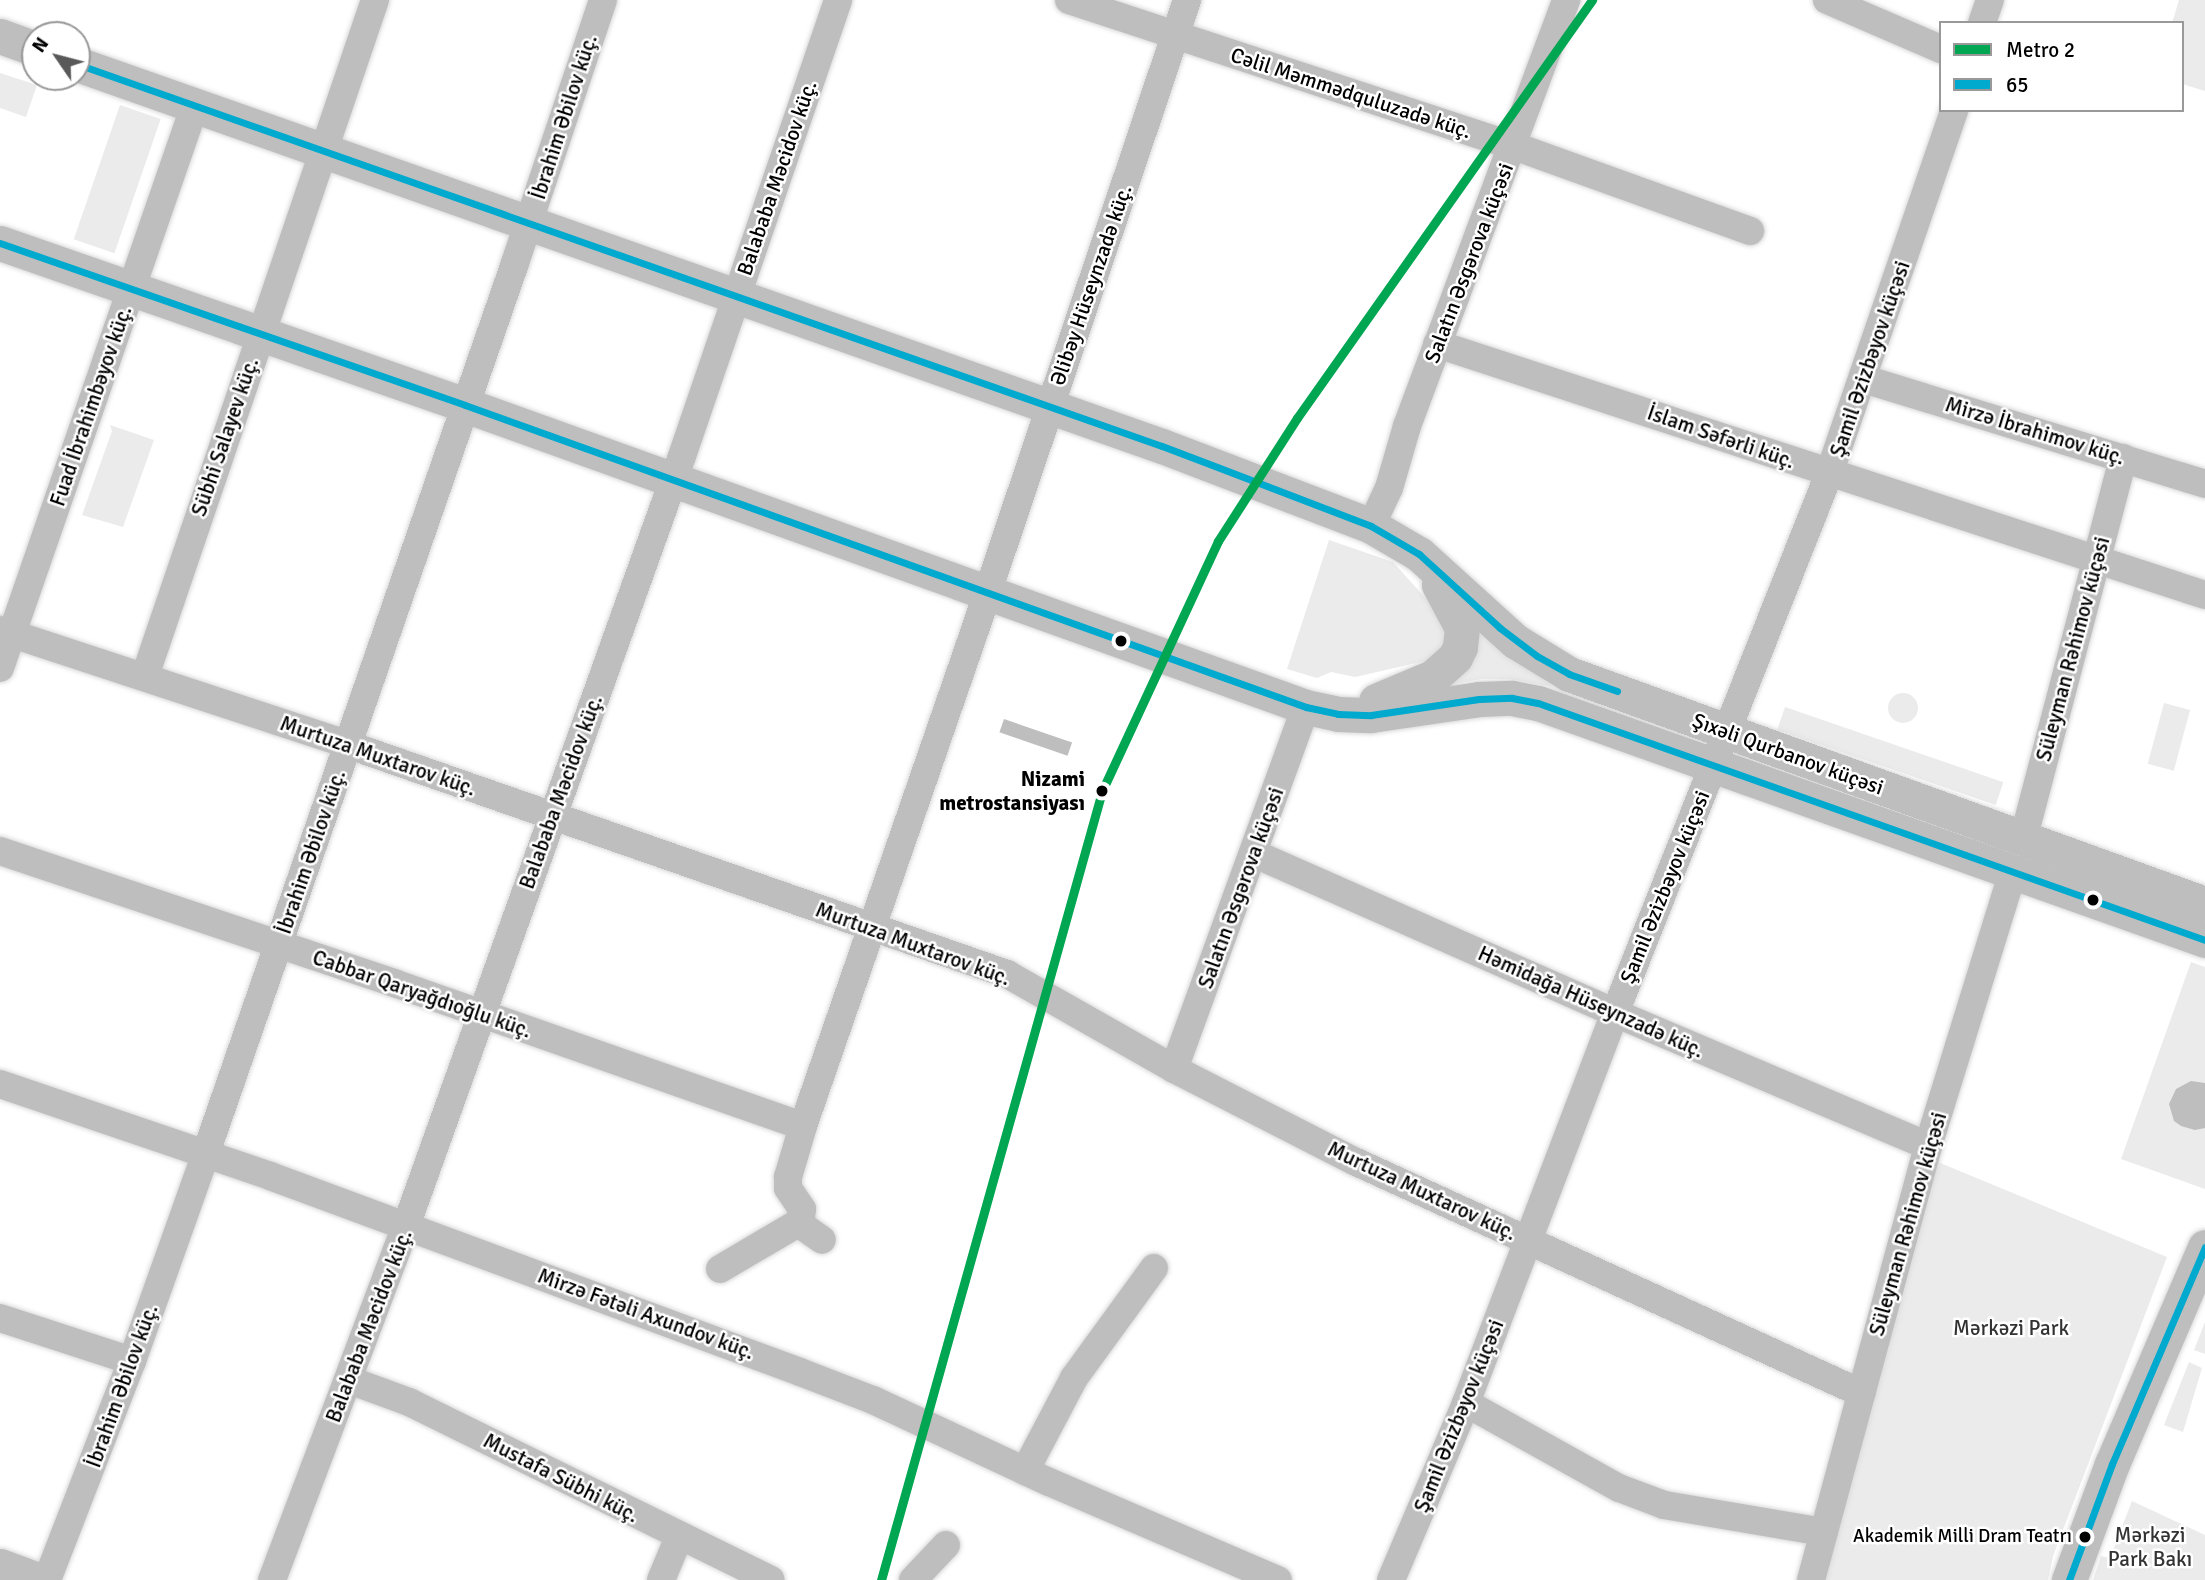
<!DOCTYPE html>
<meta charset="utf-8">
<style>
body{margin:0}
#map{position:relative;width:2205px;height:1580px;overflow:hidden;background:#fff;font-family:Signika,sans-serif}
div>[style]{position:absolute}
.green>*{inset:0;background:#ebebeb;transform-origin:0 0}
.round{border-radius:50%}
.water>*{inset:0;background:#bebebe;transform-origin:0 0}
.roads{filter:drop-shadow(0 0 2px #dbdbdb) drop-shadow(0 0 2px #dbdbdb)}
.minor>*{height:28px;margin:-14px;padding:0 14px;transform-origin:14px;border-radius:14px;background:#bebebe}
.major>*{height:35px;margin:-17.5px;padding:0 17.5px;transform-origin:17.5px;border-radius:17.5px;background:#bebebe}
.bus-1>*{height:7px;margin:-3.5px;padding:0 3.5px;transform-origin:3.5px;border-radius:3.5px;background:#00a9ce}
.metro-1>*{height:9px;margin:-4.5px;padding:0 4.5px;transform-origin:4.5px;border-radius:4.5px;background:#00a651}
.dots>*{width:19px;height:19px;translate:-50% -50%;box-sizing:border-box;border:4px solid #fff;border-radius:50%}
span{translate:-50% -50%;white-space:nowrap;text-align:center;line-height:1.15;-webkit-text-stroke:5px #fff;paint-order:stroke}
.bus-label{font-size:19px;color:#000}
.right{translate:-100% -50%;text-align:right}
.street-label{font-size:21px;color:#000}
.stop-label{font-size:21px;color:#000;font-weight:700}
.park-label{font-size:21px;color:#323232}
.legend{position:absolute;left:1939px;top:21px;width:245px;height:91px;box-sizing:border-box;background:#fff;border:2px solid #999;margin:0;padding:9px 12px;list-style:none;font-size:21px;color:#000}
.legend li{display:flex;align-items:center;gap:14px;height:35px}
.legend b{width:35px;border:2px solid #999}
.north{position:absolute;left:21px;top:21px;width:70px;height:70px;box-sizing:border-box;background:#fff;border:2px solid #999;border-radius:50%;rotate:305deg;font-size:19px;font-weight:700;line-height:28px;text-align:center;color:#000}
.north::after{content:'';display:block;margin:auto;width:24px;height:32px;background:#595959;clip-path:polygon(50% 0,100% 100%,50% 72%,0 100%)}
</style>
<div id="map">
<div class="green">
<div style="clip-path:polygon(2179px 0,2205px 0,2205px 91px,2182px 84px,2182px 23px,2172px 23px)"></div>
<div style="clip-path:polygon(0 73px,37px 85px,26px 117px,0 108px)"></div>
<div style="left:120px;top:105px;width:43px;height:142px;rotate:19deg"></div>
<div style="clip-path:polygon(110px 425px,154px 440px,123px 527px,82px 515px,112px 431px)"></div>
<div style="clip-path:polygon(1329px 540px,1393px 562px,1446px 621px,1450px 631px,1434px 659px,1355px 677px,1331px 672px,1317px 678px,1287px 669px)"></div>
<div style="clip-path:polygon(1470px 614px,1497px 646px,1554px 687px,1510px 679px,1481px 679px,1435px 687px)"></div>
<div class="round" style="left:1888px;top:693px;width:30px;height:30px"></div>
<div style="left:2164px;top:703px;width:27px;height:63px;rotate:15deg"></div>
<div style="left:1785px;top:707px;width:231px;height:24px;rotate:19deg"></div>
<div style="clip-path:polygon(2191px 962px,2205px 967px,2205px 1189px,2121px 1159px)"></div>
<div style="clip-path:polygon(1933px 1160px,2167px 1257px,2053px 1556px,2048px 1580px,1817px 1580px)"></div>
<div style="clip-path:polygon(2205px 1322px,2205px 1354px,2194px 1350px)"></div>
<div style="clip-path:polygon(2189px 1362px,2202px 1368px,2183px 1432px,2164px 1425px)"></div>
<div style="clip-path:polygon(2132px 1501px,2205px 1535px,2205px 1580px,2093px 1580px,2101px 1556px,2110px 1558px)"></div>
</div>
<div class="water">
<div style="left:1004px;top:719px;width:72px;height:14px;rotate:19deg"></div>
<div style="clip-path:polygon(2191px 1081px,2205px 1083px,2205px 1128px,2195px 1130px,2181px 1126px,2174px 1121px,2169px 1104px,2176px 1089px)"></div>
</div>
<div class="roads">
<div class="minor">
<div style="left:1069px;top:0;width:468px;rotate:18.2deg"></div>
<div style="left:1514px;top:146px;width:251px;rotate:19.8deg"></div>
<div style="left:1827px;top:0;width:124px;rotate:23.3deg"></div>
<div style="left:1982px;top:23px;width:24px;rotate:-71deg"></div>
<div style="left:1437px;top:344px;width:808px;rotate:18.1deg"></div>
<div style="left:1864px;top:379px;width:357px;rotate:17.1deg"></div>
<div style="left:1371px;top:526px;width:42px;rotate:-64.7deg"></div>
<div style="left:1389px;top:488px;width:65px;rotate:-73.8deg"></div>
<div style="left:1407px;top:426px;width:455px;rotate:-69.5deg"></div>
<div style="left:0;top:630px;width:367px;rotate:18.2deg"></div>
<div style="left:349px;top:745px;width:697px;rotate:19.19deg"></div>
<div style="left:1007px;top:974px;width:192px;rotate:29.6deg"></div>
<div style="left:1174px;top:1069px;width:202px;rotate:27.1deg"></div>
<div style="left:1354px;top:1161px;width:558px;rotate:24.59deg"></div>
<div style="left:0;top:668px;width:596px;rotate:-70.9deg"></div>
<div style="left:145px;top:676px;width:714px;rotate:-71.21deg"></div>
<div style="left:2023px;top:840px;width:395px;rotate:-75.3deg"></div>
<div style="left:0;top:851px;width:416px;rotate:18.5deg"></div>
<div style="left:394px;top:983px;width:433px;rotate:19.3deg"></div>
<div style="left:1255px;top:854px;width:394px;rotate:23.8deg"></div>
<div style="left:1615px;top:1013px;width:340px;rotate:23deg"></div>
<div style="left:1174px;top:1069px;width:385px;rotate:-70deg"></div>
<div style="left:0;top:1084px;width:285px;rotate:18.8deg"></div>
<div style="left:270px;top:1176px;width:565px;rotate:20.29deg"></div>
<div style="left:800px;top:1372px;width:78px;rotate:21deg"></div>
<div style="left:873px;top:1400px;width:194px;rotate:25deg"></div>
<div style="left:1049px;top:1482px;width:249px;rotate:23.2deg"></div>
<div style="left:798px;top:1223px;width:29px;rotate:35deg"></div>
<div style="left:720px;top:1269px;width:91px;rotate:-30.5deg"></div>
<div style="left:798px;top:1223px;width:7px;rotate:-63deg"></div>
<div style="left:801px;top:1217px;width:8px;rotate:-83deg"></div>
<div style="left:802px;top:1209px;width:25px;rotate:-124deg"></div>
<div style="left:788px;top:1188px;width:11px;rotate:-90deg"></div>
<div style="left:788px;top:1177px;width:53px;rotate:-73.6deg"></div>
<div style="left:803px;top:1126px;width:528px;rotate:-70.88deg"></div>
<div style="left:976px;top:627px;width:662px;rotate:-71.4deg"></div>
<div style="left:0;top:1318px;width:139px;rotate:18deg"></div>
<div style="left:349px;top:1380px;width:64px;rotate:20.1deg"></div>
<div style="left:409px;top:1402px;width:403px;rotate:26.2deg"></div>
<div style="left:1466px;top:1403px;width:175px;rotate:29.1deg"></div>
<div style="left:1619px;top:1488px;width:48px;rotate:20.7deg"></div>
<div style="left:1664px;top:1505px;width:162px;rotate:9.6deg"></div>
<div style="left:1025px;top:1471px;width:105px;rotate:-62.2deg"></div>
<div style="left:1074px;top:1378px;width:136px;rotate:-54deg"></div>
<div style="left:47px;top:1580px;width:235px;rotate:-68.8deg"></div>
<div style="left:132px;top:1361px;width:221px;rotate:-70.4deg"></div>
<div style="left:206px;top:1153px;width:942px;rotate:-70.85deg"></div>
<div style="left:515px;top:263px;width:277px;rotate:-71.5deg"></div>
<div style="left:272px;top:1580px;width:379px;rotate:-69.3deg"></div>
<div style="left:406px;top:1226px;width:815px;rotate:-70.28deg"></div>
<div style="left:681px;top:459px;width:485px;rotate:-71.1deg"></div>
<div style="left:661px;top:1580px;width:47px;rotate:-67.3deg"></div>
<div style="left:913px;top:1580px;width:48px;rotate:-46.7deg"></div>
<div style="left:1391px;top:1580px;width:192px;rotate:-67deg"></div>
<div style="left:1466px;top:1403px;width:417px;rotate:-69.1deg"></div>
<div style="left:1615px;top:1013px;width:580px;rotate:-68.35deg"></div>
<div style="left:1829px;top:474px;width:385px;rotate:-71deg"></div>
<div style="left:1811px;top:1580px;width:449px;rotate:-74.9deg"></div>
<div style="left:1928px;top:1146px;width:288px;rotate:-72.8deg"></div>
</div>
<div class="major">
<div style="left:0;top:36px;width:37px;rotate:20deg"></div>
<div style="left:77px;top:64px;width:1150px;rotate:19.4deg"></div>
<div style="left:1162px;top:446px;width:224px;rotate:20.9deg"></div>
<div style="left:1371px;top:526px;width:56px;rotate:30.3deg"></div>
<div style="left:1419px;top:554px;width:130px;rotate:42.2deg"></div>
<div style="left:1515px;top:641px;width:63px;rotate:31.4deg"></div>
<div style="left:1569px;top:674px;width:676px;rotate:19.88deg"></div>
<div style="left:0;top:243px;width:492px;rotate:19.2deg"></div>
<div style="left:465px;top:405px;width:894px;rotate:19.75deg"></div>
<div style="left:1306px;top:707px;width:33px;rotate:12deg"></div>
<div style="left:1338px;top:714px;width:33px;rotate:2deg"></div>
<div style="left:1371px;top:715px;width:109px;rotate:-8.4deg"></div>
<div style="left:1479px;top:699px;width:33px;rotate:-2deg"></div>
<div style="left:1512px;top:698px;width:26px;rotate:11deg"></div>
<div style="left:1538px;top:703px;width:708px;rotate:19.56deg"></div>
<div style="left:1376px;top:701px;width:62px;rotate:-22.8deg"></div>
<div style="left:1433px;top:677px;width:30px;rotate:-42deg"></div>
<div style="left:1455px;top:657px;width:11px;rotate:-63deg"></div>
<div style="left:1460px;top:647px;width:19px;rotate:-84deg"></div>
<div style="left:1462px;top:628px;width:49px;rotate:-118.1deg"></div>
<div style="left:0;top:1566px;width:40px;rotate:20.2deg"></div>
<div style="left:2069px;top:1580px;width:124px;rotate:-69.7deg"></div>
<div style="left:2112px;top:1464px;width:236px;rotate:-66.8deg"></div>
</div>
</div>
<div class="bus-1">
<div style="left:77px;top:64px;width:1150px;rotate:19.4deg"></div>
<div style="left:1162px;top:446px;width:224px;rotate:20.9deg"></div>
<div style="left:1371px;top:526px;width:56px;rotate:30.3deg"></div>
<div style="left:1419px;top:554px;width:110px;rotate:42.4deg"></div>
<div style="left:1500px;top:628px;width:46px;rotate:37.1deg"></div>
<div style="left:1537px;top:656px;width:37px;rotate:29deg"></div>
<div style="left:1569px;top:674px;width:51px;rotate:19.5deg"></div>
<div style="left:0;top:243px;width:492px;rotate:19.2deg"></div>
<div style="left:465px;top:405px;width:894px;rotate:19.75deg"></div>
<div style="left:1306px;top:707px;width:33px;rotate:12deg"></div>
<div style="left:1338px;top:714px;width:33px;rotate:2deg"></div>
<div style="left:1371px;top:715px;width:109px;rotate:-8.4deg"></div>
<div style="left:1479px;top:699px;width:33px;rotate:-2deg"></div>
<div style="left:1512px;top:698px;width:26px;rotate:11deg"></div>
<div style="left:1538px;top:703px;width:708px;rotate:19.56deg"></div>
<div style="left:2069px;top:1580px;width:124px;rotate:-69.7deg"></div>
<div style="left:2112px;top:1464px;width:236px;rotate:-66.8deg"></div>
</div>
<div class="metro-1">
<div style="left:881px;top:1580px;width:819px;rotate:-74.35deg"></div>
<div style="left:1102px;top:791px;width:276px;rotate:-65.1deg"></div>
<div style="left:1218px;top:541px;width:146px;rotate:-57.3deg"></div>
<div style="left:1297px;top:418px;width:512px;rotate:-54.79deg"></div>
</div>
<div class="dots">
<div style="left:1121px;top:641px;background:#000"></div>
<div style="left:1102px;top:791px;background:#000"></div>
<div style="left:2093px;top:900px;background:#000"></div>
<div style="left:2085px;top:1537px;background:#000"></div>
</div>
<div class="bus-label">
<span class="right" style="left:2072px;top:1537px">Akademik Milli Dram Teatrı</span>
</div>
<div class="street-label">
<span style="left:1351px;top:93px;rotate:18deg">Cəlil Məmmədquluzadə küç.</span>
<span style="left:564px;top:117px;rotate:-72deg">İbrahim Əbilov küç.</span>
<span style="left:777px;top:178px;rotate:-71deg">Balababa Məcidov küç.</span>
<span style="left:1469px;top:263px;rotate:-69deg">Salatın Əsgərova küçəsi</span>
<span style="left:1091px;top:285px;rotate:-71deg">Əlibəy Hüseynzadə küç.</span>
<span style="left:1870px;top:359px;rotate:-71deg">Şamil Əzizbəyov küçəsi</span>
<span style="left:91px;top:406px;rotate:-71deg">Fuad İbrahimbəyov küç.</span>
<span style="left:2035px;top:431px;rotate:17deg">Mirzə İbrahimov küç.</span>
<span style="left:225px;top:437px;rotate:-71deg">Sübhi Salayev küç.</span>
<span style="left:1721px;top:437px;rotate:19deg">İslam Səfərli küç.</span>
<span style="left:2073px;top:649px;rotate:-75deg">Süleyman Rəhimov küçəsi</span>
<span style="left:1788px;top:754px;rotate:20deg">Şıxəli Qurbanov küçəsi</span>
<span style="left:378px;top:756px;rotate:19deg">Murtuza Muxtarov küç.</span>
<span style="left:561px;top:792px;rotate:-70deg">Balababa Məcidov küç.</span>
<span style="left:311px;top:852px;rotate:-71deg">İbrahim Əbilov küç.</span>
<span style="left:1665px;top:887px;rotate:-68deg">Şamil Əzizbəyov küçəsi</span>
<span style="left:1241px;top:888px;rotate:-70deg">Salatın Əsgərova küçəsi</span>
<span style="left:913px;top:944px;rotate:20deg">Murtuza Muxtarov küç.</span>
<span style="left:422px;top:994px;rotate:19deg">Cabbar Qaryağdıoğlu küç.</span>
<span style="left:1591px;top:1002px;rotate:24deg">Həmidağa Hüseynzadə küç.</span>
<span style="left:1422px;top:1191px;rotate:25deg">Murtuza Muxtarov küç.</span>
<span style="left:1908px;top:1224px;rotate:-74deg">Süleyman Rəhimov küçəsi</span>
<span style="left:646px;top:1314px;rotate:20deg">Mirzə Fətəli Axundov küç.</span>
<span style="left:369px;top:1326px;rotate:-69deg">Balababa Məcidov küç.</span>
<span style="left:122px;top:1386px;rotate:-70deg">İbrahim Əbilov küç.</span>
<span style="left:1459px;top:1416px;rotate:-68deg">Şamil Əzizbəyov küçəsi</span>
<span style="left:561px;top:1478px;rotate:27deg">Mustafa Sübhi küç.</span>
</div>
<div class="stop-label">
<span class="right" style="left:1085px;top:791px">Nizami<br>metrostansiyası</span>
</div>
<div class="park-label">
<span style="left:2011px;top:1328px">Mərkəzi Park</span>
<span style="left:2150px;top:1547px">Mərkəzi<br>Park Bakı</span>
</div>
<ul class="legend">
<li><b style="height:9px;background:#00a651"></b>Metro 2</li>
<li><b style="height:9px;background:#00a9ce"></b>65</li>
</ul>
<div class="north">N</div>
</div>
